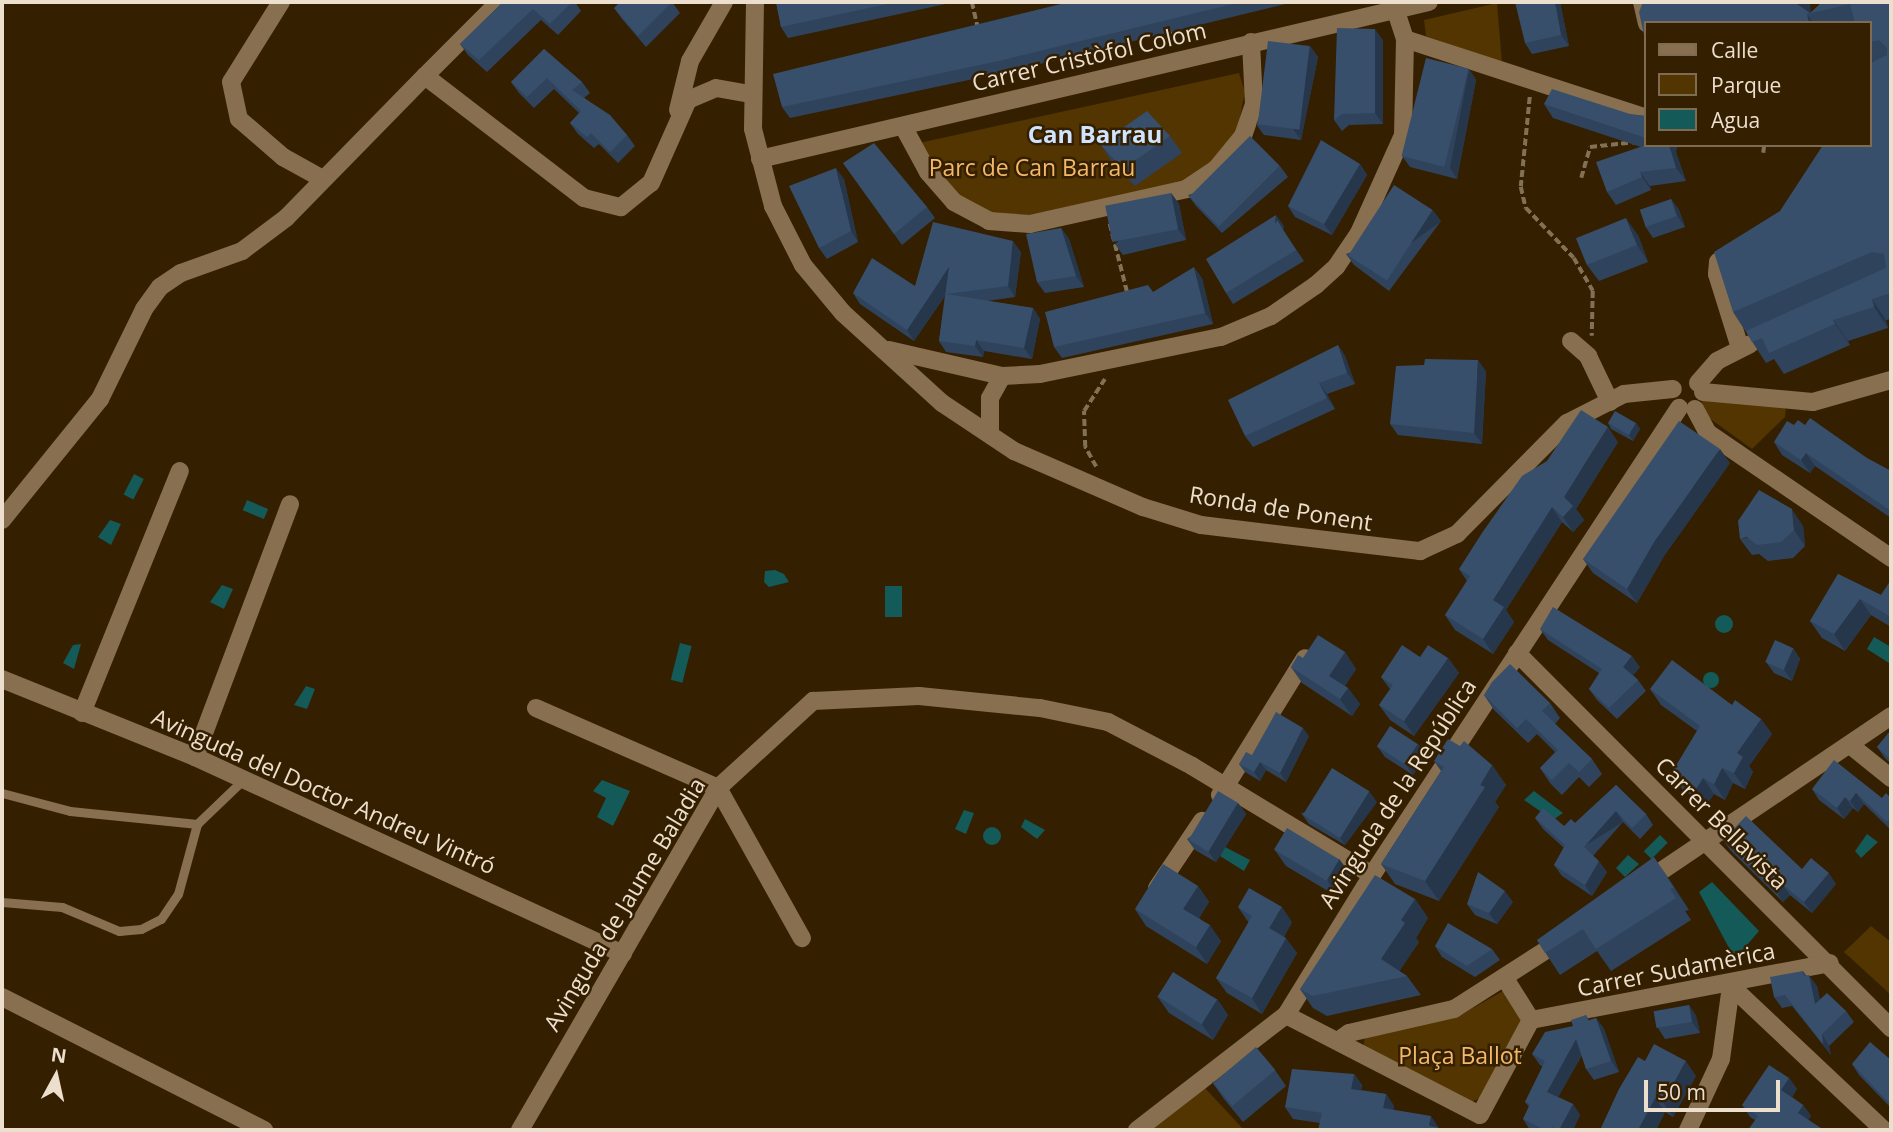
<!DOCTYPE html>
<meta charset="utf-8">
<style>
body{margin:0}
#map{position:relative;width:1893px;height:1132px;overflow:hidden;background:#341f00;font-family:"Open Sans",sans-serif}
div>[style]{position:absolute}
.green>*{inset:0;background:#533501}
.water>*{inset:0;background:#135a59;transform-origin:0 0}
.round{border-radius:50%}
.path>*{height:3.5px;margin-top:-1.75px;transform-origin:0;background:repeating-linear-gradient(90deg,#827057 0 7px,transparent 0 10.5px)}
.service>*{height:9px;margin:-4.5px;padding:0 4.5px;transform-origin:4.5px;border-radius:4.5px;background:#876f4f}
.minor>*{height:18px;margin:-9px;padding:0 9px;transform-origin:9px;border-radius:9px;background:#876f4f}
.wall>*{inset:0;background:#2f445c}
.shaded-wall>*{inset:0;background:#26374b;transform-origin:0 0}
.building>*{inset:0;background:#374f6b;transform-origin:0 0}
span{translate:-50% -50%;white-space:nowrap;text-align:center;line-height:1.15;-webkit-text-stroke:5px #341f00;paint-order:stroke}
.street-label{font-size:23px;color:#eddfce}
.park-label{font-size:23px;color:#f3b869}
.neighbourhood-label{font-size:24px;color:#d0e5fd;font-weight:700}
.frame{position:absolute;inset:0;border:4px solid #eddfce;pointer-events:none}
.legend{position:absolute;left:1644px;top:21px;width:228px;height:126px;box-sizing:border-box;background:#341f00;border:2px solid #7e6c52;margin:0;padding:9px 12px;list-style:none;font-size:21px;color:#eddfce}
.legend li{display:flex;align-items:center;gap:14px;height:35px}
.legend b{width:35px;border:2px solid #7e6c52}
.north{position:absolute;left:21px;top:1041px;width:70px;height:70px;-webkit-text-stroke:5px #341f00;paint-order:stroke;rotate:8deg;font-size:19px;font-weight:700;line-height:28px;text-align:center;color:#eddfce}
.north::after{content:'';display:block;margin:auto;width:24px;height:32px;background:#eddfce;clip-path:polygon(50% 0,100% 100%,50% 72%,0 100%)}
.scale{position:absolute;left:1644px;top:1080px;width:136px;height:32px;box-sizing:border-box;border:4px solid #eddfce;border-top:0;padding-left:9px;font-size:21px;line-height:24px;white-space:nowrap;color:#eddfce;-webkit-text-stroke:5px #341f00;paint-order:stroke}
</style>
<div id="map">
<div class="green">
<div style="clip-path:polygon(1497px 3px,1502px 63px,1426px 36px,1424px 20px)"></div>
<div style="clip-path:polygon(1239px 73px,1245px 92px,1236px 138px,1210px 164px,1183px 182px,1027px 217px,990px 213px,956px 194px,932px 169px,919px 143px)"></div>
<div style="clip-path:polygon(1705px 395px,1786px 404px,1785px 417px,1752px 449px,1698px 410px)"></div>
<div style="clip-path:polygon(1871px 926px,1891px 942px,1891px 995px,1844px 952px)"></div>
<div style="clip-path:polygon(1503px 991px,1521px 1020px,1484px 1096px,1470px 1103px,1363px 1048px,1365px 1037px,1457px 1017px)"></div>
<div style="clip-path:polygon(1205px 1088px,1244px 1130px,1148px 1130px)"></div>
</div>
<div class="water">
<div style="left:134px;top:474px;width:11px;height:23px;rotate:27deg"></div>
<div style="left:247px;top:500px;width:23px;height:11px;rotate:23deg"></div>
<div style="clip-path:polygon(110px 520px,121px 524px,111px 545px,98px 537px)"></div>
<div style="clip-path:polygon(775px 570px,784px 574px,789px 582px,769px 587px,764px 582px,765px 571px)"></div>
<div style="clip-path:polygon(222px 585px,233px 589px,224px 609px,210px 602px)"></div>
<div style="left:885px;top:586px;width:17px;height:31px"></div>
<div class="round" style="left:1715px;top:615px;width:18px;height:18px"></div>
<div style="clip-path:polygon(1874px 637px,1891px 647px,1889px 663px,1867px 649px)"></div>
<div style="left:680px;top:643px;width:12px;height:38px;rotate:14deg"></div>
<div style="clip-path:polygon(81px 644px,74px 669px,63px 663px,73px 645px)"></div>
<div class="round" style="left:1703px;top:672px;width:16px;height:16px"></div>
<div style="clip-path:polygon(306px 686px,315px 689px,307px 709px,294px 705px)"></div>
<div style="clip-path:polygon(602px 780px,630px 791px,613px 826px,597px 817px,606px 798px,593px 791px)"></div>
<div style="clip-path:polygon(1534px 791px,1563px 813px,1553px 820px,1524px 800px)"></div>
<div style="clip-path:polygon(964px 810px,974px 813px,966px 834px,955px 829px)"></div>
<div style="clip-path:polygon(1025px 819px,1045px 830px,1037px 839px,1021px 827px)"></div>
<div class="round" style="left:983px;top:827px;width:18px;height:18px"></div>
<div style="clip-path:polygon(1867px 834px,1878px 842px,1861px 858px,1855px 851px)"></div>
<div style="left:1660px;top:835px;width:11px;height:23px;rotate:45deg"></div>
<div style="clip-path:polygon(1225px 847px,1250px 860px,1244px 871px,1220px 856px)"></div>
<div style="clip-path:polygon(1628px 855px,1639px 864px,1625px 877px,1616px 868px)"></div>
<div style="clip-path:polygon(1712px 882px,1759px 931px,1735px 959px,1699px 892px)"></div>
</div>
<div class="path">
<div style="left:972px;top:2px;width:26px;rotate:77deg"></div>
<div style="left:1170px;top:28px;width:17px;rotate:80deg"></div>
<div style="left:989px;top:72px;width:16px;rotate:79deg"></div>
<div style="left:1530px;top:97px;width:90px;rotate:95.7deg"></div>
<div style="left:1521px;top:187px;width:22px;rotate:77deg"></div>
<div style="left:1526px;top:208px;width:69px;rotate:46.2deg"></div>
<div style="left:1574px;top:258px;width:38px;rotate:60deg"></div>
<div style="left:1593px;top:291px;width:45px;rotate:91.3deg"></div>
<div style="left:1763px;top:153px;width:8px;rotate:-83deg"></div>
<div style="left:1581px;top:178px;width:32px;rotate:-74deg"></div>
<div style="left:1590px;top:147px;width:46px;rotate:-6.2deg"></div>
<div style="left:1110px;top:224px;width:73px;rotate:75.8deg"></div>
<div style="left:1096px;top:467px;width:23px;rotate:-119deg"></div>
<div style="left:1085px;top:447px;width:36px;rotate:-92deg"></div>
<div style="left:1084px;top:411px;width:38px;rotate:-57deg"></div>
</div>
<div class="service">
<div style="left:2px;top:793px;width:70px;rotate:14.8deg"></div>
<div style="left:70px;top:811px;width:128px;rotate:5.8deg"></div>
<div style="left:2px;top:902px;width:60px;rotate:4.8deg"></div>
<div style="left:62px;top:907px;width:62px;rotate:22.8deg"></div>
<div style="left:119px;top:931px;width:22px;rotate:-5deg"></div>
<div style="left:141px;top:929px;width:22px;rotate:-27deg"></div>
<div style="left:161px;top:919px;width:30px;rotate:-56deg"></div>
<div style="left:178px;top:894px;width:73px;rotate:-74.8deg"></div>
<div style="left:197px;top:824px;width:65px;rotate:-43.8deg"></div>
</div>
<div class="minor">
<div style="left:281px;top:2px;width:94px;rotate:122deg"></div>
<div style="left:231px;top:82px;width:38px;rotate:78deg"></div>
<div style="left:239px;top:119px;width:58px;rotate:40.8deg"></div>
<div style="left:283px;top:157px;width:43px;rotate:28.9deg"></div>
<div style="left:755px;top:2px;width:127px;rotate:90.9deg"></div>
<div style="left:753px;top:129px;width:80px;rotate:75.4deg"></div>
<div style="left:773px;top:206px;width:66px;rotate:63deg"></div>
<div style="left:803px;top:265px;width:62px;rotate:50.2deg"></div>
<div style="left:843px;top:313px;width:134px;rotate:42.3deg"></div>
<div style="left:942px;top:403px;width:87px;rotate:33.7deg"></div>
<div style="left:1014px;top:451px;width:141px;rotate:23.5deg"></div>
<div style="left:1143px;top:507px;width:61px;rotate:17.2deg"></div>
<div style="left:1201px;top:525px;width:221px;rotate:6.8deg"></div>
<div style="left:1420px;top:551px;width:41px;rotate:-24.7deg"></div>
<div style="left:1457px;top:534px;width:156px;rotate:-45.3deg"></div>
<div style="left:1567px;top:423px;width:64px;rotate:-27deg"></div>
<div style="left:1624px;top:394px;width:49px;rotate:-5.8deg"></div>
<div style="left:1642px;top:2px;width:22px;rotate:77deg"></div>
<div style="left:1405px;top:39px;width:254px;rotate:18.1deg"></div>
<div style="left:425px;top:76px;width:105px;rotate:-45deg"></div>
<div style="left:678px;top:110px;width:50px;rotate:-76.2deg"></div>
<div style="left:690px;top:61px;width:68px;rotate:-60deg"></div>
<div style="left:903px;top:126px;width:52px;rotate:61.5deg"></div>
<div style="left:928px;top:172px;width:40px;rotate:49deg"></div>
<div style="left:954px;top:202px;width:40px;rotate:28deg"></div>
<div style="left:989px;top:221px;width:41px;rotate:4.2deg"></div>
<div style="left:1030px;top:224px;width:160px;rotate:-12.6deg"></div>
<div style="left:1186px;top:189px;width:36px;rotate:-34deg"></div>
<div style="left:1216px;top:169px;width:43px;rotate:-50.7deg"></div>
<div style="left:1243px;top:136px;width:34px;rotate:-71deg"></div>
<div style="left:1254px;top:104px;width:62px;rotate:-92.8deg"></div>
<div style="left:760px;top:159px;width:687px;rotate:-13.21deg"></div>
<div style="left:1734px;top:253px;width:18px;rotate:151deg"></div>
<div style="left:1718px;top:262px;width:12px;rotate:95deg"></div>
<div style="left:1717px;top:274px;width:77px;rotate:72.7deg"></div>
<div style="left:1571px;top:341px;width:23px;rotate:41deg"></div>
<div style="left:1588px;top:356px;width:51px;rotate:64.4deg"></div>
<div style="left:889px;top:350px;width:116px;rotate:13deg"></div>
<div style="left:1002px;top:376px;width:38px;rotate:-3deg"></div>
<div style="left:1040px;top:374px;width:185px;rotate:-11.6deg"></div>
<div style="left:1221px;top:337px;width:54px;rotate:-22.8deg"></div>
<div style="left:1271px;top:316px;width:55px;rotate:-34.6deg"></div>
<div style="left:1316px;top:285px;width:27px;rotate:-42deg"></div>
<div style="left:1336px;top:267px;width:41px;rotate:-55.9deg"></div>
<div style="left:1359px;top:233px;width:107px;rotate:-65.8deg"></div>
<div style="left:1403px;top:135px;width:96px;rotate:-88.8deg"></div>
<div style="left:1405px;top:39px;width:39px;rotate:-108deg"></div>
<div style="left:1698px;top:383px;width:29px;rotate:-49deg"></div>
<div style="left:1717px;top:361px;width:37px;rotate:-27deg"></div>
<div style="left:1703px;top:392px;width:110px;rotate:5.2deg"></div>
<div style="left:1813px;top:402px;width:81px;rotate:-15.8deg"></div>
<div style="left:1695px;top:409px;width:27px;rotate:62deg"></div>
<div style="left:1708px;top:433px;width:222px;rotate:34.3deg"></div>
<div style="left:990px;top:433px;width:35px;rotate:-90deg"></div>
<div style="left:990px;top:398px;width:25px;rotate:-61deg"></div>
<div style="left:2px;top:520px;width:156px;rotate:-51deg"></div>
<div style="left:100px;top:399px;width:100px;rotate:-63.9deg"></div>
<div style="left:144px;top:309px;width:27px;rotate:-54deg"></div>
<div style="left:160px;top:287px;width:25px;rotate:-34deg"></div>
<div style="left:181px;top:273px;width:65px;rotate:-19.8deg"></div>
<div style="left:242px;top:251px;width:55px;rotate:-36.9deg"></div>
<div style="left:286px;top:218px;width:199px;rotate:-45.6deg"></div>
<div style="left:425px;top:76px;width:200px;rotate:37.5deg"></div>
<div style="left:584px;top:198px;width:38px;rotate:14deg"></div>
<div style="left:621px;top:207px;width:38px;rotate:-39deg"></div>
<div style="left:651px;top:183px;width:91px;rotate:-66deg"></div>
<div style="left:688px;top:100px;width:30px;rotate:-23deg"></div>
<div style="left:716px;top:88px;width:36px;rotate:10deg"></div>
<div style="left:1517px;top:653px;width:530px;rotate:45.08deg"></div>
<div style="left:2px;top:679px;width:208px;rotate:22deg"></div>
<div style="left:195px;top:757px;width:471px;rotate:24.7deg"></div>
<div style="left:536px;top:708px;width:199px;rotate:23.7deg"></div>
<div style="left:718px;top:788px;width:172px;rotate:60.8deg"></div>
<div style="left:82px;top:713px;width:261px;rotate:-68deg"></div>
<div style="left:1850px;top:745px;width:53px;rotate:38.8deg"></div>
<div style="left:195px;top:757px;width:270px;rotate:-69.4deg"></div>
<div style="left:1220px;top:795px;width:161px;rotate:-58.2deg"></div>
<div style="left:1645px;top:882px;width:297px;rotate:-34deg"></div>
<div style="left:1157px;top:888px;width:81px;rotate:-56.1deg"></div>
<div style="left:1506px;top:980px;width:47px;rotate:58deg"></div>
<div style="left:1731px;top:986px;width:210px;rotate:43.3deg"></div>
<div style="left:2px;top:997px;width:294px;rotate:26.9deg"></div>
<div style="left:1286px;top:1015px;width:218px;rotate:27.3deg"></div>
<div style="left:1480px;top:1115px;width:108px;rotate:-61.8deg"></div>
<div style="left:1531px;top:1020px;width:304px;rotate:-10.8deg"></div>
<div style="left:1339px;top:1040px;width:12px;rotate:-35deg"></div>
<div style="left:1349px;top:1033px;width:108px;rotate:-12.9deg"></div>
<div style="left:1454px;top:1009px;width:128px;rotate:-32.6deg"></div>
<div style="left:520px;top:1130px;width:395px;rotate:-59.9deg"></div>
<div style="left:718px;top:788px;width:129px;rotate:-42.5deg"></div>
<div style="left:813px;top:701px;width:106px;rotate:-2.7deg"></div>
<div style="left:919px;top:696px;width:122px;rotate:5.7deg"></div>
<div style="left:1040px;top:708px;width:69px;rotate:11.6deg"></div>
<div style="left:1108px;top:722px;width:95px;rotate:27.6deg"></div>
<div style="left:1192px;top:766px;width:210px;rotate:31.2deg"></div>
<div style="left:1137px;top:1130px;width:188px;rotate:-37.7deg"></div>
<div style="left:1286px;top:1015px;width:164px;rotate:-58.4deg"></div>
<div style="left:1372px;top:875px;width:559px;rotate:-56.68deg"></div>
<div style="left:1688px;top:1130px;width:78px;rotate:-65.1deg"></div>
<div style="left:1721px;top:1059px;width:74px;rotate:-82.2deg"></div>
</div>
<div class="wall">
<div style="clip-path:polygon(503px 2px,575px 2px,581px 11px,558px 35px,541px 20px,487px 72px,468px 55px,460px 44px)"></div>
<div style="clip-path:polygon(672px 2px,680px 13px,646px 47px,622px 19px,614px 8px)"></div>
<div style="clip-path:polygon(776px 2px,955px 2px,788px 38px,781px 27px)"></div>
<div style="clip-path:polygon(1069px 2px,1294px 2px,1011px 71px,790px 118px,782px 107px)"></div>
<div style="clip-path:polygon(1560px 2px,1569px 46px,1532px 54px,1525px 43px)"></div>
<div style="clip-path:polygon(1891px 2px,1891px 319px,1886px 320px,1888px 328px,1848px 341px,1850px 345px,1784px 374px,1774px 359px,1766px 363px,1733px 312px,1780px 211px,1870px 145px,1873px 62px,1870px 58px,1870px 23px,1646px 23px,1811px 13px,1819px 5px)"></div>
<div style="clip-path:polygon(1383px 40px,1383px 124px,1349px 125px,1342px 131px,1334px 120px)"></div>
<div style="clip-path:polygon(1310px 46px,1318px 57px,1301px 140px,1264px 135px,1256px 124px)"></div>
<div style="clip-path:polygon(544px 49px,582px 82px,590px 93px,584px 98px,627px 135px,635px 146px,618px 163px,599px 144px,594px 148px,578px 134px,570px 123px,579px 113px,554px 89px,534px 108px,519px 93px,511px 82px)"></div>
<div style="clip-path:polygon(1469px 69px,1476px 80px,1457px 179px,1410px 167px,1402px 156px)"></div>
<div style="clip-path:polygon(1544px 104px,1646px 116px,1646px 145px,1676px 152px,1686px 181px,1650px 186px,1651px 190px,1616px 205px,1607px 192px,1641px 147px,1553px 118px)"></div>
<div style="clip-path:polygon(1170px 136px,1182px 153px,1135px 186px,1111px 160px,1100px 144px)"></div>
<div style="clip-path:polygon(843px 163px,927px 207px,935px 218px,902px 245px)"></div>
<div style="clip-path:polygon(1360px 164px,1367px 175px,1332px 235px,1295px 217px,1288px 206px)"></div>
<div style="clip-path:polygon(1280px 166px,1288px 177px,1222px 233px,1196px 206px,1188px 195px)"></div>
<div style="clip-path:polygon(844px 179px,858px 242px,827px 259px,819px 248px)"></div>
<div style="clip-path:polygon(1171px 193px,1179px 204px,1186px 240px,1123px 255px,1115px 244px)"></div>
<div style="clip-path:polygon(1671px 199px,1679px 210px,1685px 227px,1653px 238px,1645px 226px)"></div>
<div style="clip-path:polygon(1441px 221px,1389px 291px,1354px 265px,1346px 254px)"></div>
<div style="clip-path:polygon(1284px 226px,1283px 230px,1304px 261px,1233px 304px,1226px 293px)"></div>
<div style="clip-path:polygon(1061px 228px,1069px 239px,1084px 287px,1045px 293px,1037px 282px)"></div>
<div style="clip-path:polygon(1638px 235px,1648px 262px,1599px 281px,1587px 265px)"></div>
<div style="clip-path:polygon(1021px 252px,1015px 297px,987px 301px,1033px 308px,1040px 319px,1032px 359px,984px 351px,983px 357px,946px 352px,939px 341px,945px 296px,914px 341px,860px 304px,853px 293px,915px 286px)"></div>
<div style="clip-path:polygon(1202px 278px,1213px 324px,1062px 358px,1054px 347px,1153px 292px)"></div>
<div style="clip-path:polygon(1338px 345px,1345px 356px,1355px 384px,1327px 394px,1335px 409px,1253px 447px,1245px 436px)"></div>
<div style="clip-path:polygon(1486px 371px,1482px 444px,1398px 435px,1390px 424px)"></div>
<div style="clip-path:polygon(1608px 423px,1636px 423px,1640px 429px,1633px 441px,1611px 429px)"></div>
<div style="clip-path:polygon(1794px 425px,1805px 425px,1889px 470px,1891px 468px,1891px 518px,1815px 466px,1810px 473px,1782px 455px,1774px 442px)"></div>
<div style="clip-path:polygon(1618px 442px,1576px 509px,1584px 520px,1573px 532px,1562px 522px,1506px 610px,1514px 622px,1493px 654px,1455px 630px,1445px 615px,1467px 581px,1459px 569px)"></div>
<div style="clip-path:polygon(1730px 463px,1664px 556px,1637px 603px,1593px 573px,1583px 559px)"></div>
<div style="clip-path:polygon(1803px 526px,1805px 546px,1793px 558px,1768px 561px,1759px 554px,1752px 555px,1740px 539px)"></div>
<div style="clip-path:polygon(1838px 574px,1881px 595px,1891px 580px,1891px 627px,1871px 615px,1845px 651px,1822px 638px,1810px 621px)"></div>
<div style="clip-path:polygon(1540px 629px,1640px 667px,1633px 675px,1638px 680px,1646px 691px,1617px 719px,1597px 700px,1589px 689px,1599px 673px,1548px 640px)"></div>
<div style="clip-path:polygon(1793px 648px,1800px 659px,1792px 681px,1774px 673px,1766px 662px)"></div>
<div style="clip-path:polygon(1345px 652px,1356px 669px,1345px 686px,1348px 688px,1360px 704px,1352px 716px,1302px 683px,1291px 667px,1303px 658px)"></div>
<div style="clip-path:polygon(1420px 657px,1448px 658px,1459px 673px,1414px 736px,1390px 720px,1379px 705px,1390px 689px,1381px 677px)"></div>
<div style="clip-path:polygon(1650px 689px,1732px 705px,1761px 719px,1772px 734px,1749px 766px,1753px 772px,1745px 789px,1733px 783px,1725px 800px,1714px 794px,1706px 805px,1682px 789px,1671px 774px,1697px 731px,1661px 705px)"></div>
<div style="clip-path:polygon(1484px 695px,1550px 703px,1560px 718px,1555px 724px,1592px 759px,1602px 774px,1589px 787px,1579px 777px,1562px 795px,1550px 783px,1540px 768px,1555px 752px,1537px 734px,1528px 743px,1494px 710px)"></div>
<div style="clip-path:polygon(1891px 730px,1891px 764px,1885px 758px,1877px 747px)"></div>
<div style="clip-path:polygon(1309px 736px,1286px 782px,1266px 770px,1260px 781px,1245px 772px,1239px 764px,1252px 755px)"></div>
<div style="clip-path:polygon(1418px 744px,1426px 755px,1413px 775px,1385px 757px,1377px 746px)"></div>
<div style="clip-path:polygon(1434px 761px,1492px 765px,1506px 785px,1495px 802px,1499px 807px,1439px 901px,1395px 884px,1381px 864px,1441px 771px)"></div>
<div style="clip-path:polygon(1616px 785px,1646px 814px,1653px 825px,1640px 839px,1623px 822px,1593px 856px,1607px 872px,1592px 896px,1562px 876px,1554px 865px,1564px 848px,1543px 829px,1535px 818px,1564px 826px,1575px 823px)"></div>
<div style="clip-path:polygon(1812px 789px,1882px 798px,1891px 798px,1891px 830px,1864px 804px,1858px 812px,1853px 808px,1844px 819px,1819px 800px)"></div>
<div style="clip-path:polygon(1377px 802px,1345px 845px,1309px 824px,1301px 813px)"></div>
<div style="clip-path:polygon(1238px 803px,1246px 814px,1216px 862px,1195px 850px,1187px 839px)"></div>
<div style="clip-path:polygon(1723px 840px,1836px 884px,1812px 913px,1790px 895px,1783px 902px,1731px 851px)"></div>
<div style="clip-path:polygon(1274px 849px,1339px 859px,1351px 875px,1338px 897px,1286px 866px)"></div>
<div style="clip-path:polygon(1669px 879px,1689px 910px,1685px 911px,1691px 920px,1611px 971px,1597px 951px,1560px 975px,1537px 940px)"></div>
<div style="clip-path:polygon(1198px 886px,1209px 902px,1199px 918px,1221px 941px,1207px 964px,1146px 926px,1135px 909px)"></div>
<div style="clip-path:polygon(1415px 899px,1428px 918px,1416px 938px,1419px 942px,1399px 971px,1407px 976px,1421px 995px,1327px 1016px,1313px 1008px,1300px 989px)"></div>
<div style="clip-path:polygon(1513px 902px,1497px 924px,1475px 915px,1467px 904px)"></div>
<div style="clip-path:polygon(1238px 907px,1292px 922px,1284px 937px,1297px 953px,1262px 1014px,1227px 993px,1216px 978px,1249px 923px)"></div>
<div style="clip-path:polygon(1435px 946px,1492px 949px,1500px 960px,1475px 977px,1442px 957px)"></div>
<div style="clip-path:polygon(1803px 971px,1806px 975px,1817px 986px,1820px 1000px,1846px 1011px,1854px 1022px,1829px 1046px,1831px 1055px,1792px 1006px,1782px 1008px,1774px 997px)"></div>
<div style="clip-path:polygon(1157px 996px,1217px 999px,1228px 1015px,1213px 1040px,1169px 1013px)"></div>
<div style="clip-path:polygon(1689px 1005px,1696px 1016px,1700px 1033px,1665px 1039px,1658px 1028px)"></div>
<div style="clip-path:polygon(1586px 1015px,1589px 1020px,1596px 1018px,1604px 1029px,1619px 1072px,1594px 1080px,1586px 1069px,1582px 1055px,1558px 1097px,1573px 1104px,1580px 1115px,1573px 1130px,1530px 1130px,1523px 1119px,1529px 1107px,1525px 1102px,1543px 1067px,1540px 1065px,1532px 1054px,1573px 1026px)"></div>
<div style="clip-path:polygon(1891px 1060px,1891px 1108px,1859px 1075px,1852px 1064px)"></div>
<div style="clip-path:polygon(1645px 1061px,1696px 1076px,1673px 1117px,1665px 1112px,1656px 1130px,1600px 1130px)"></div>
<div style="clip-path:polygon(1275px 1070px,1286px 1086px,1243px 1122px,1224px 1099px,1212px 1082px)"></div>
<div style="clip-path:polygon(1354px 1074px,1362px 1085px,1361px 1090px,1386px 1094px,1394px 1106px,1393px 1110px,1439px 1128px,1320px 1123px,1293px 1119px,1285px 1107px)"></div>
<div style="clip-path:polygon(1789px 1078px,1797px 1089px,1792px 1097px,1803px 1105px,1811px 1116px,1808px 1120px,1755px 1120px,1750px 1117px,1742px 1105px)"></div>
</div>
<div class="shaded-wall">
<div style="clip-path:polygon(1555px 2px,1560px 2px,1569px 46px,1561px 35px)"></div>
<div style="clip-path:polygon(1797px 2px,1810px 2px,1811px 13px,1807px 14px,1813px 23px,1809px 23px,1797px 4px)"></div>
<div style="clip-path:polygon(1375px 29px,1383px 40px,1383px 124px,1375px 113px)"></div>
<div style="clip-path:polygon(1310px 46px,1318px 57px,1301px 140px,1293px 129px)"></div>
<div style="clip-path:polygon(1469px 69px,1476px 80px,1457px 179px,1450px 168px)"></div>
<div style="clip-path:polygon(1669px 145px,1678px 145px,1676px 152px,1686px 181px,1676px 168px)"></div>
<div style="clip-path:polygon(1360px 164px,1367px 175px,1332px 235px,1324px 224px)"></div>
<div style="clip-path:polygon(836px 168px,844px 179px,858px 242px,851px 231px)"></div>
<div style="clip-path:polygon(1640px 172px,1650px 186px,1651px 190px,1642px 177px)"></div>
<div style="clip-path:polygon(1171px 193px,1179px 204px,1186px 240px,1178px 229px)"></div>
<div style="clip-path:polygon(1671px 199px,1679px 210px,1685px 227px,1677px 216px)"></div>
<div style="left:1433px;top:210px;width:14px;height:86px;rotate:54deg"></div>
<div style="clip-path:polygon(1276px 215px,1284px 226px,1283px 230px,1304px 261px,1283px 230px,1275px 224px)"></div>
<div style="clip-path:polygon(1626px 218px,1638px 235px,1648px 262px,1637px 245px)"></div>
<div style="clip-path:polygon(1061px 228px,1069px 239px,1084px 287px,1076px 276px)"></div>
<div style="clip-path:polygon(1013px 241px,1021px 252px,1015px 297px,1008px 286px)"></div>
<div style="clip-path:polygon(949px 267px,957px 278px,914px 341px,907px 330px)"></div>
<div style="clip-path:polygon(1194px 267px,1202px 278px,1213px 324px,1205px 313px)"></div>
<div style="clip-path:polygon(1872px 299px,1886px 320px,1888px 328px,1874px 307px)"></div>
<div style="clip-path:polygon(1033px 308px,1040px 319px,1032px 359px,1024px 348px)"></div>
<div style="clip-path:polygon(1833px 320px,1848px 341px,1850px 345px,1835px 324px)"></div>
<div style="clip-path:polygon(976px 340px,984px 351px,983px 357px,975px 346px)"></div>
<div style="clip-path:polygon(1338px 345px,1345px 356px,1355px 384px,1347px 373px)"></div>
<div style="clip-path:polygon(1478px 360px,1486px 371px,1482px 444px,1474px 433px)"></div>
<div style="clip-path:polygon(1319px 383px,1327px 394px,1335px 409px,1327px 398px)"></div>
<div style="clip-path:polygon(1636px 423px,1640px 429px,1633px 441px,1629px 435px)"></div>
<div style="clip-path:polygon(1608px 427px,1618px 442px,1576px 509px,1584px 520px,1573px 532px,1563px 517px,1564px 497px)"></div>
<div style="clip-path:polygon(1720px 449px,1730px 463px,1664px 556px,1637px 603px,1627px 589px,1654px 542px)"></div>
<div style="clip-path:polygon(1806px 453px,1815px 466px,1810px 473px,1801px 460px)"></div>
<div style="clip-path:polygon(1552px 507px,1562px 522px,1506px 610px,1514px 622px,1493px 654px,1483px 639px,1493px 600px)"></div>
<div style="clip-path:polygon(1792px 509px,1803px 526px,1805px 546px,1794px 530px)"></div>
<div style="clip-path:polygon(1860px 599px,1871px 615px,1845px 651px,1834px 634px)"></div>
<div style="clip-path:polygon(1793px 648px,1800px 659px,1792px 681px,1784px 670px)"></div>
<div style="clip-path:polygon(1345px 652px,1356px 669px,1341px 692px,1329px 676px)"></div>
<div style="clip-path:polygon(1632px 656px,1640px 667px,1631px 678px,1623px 667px)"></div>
<div style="clip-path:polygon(1448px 658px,1459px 673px,1414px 736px,1404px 721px)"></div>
<div style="clip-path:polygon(1348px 688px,1360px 704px,1352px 716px,1340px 699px)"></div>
<div style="clip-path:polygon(1761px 719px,1772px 734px,1749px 766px,1753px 772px,1745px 789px,1734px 773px,1737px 753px)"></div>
<div style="clip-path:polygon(1303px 728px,1309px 736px,1286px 782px,1280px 773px)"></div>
<div style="clip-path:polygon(1418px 744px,1426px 755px,1413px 775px,1405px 764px)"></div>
<div style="clip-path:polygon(1260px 762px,1266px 770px,1260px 781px,1254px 772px)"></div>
<div style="clip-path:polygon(1492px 765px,1506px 785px,1495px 802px,1499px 807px,1439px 901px,1425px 881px)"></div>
<div style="clip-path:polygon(1722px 768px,1733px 783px,1725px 800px,1714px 784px)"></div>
<div style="clip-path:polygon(1703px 778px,1714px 794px,1706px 805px,1696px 789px)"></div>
<div style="clip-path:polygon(1369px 791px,1377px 802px,1345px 845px,1337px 834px)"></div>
<div style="clip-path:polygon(1856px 793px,1864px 804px,1858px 812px,1850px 801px)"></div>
<div style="clip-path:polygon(1845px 797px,1853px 808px,1844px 819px,1837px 808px)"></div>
<div style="clip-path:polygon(1238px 803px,1246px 814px,1216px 862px,1208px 851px)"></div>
<div style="left:1616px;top:811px;width:13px;height:48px;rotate:58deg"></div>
<div style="clip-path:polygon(1654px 857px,1669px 879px,1689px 910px,1674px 888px)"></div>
<div style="clip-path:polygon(1339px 859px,1351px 875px,1338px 897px,1327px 880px)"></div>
<div style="clip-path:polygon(1599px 861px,1607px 872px,1592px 896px,1585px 885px)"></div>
<div style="clip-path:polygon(1829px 873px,1836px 884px,1812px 913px,1804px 902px)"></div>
<div style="clip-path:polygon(1782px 884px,1790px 895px,1783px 902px,1776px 891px)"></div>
<div style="clip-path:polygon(1198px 886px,1209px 902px,1195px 925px,1183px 909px)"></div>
<div style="clip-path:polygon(1505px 891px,1513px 902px,1497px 924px,1489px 913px)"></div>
<div style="clip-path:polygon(1415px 899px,1428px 918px,1416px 938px,1419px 942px,1395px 978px,1381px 959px,1401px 920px)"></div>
<div style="clip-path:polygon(1282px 907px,1292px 922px,1280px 944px,1269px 928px)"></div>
<div style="clip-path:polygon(1210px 925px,1221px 941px,1207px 964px,1196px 947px)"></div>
<div style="clip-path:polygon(1286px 938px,1297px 953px,1262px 1014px,1252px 998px)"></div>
<div style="clip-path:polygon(1809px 975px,1817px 986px,1823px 1015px,1815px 1004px)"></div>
<div style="clip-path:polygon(1217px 999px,1228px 1015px,1213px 1040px,1201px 1023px)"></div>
<div style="clip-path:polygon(1689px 1005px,1696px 1016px,1700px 1033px,1692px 1022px)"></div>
<div style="clip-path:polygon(1596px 1018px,1604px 1029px,1619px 1072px,1611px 1061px)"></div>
<div style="clip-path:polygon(1822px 1034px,1829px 1046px,1831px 1055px,1823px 1044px)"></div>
<div style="clip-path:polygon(1576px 1039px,1584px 1050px,1555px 1103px,1547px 1092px)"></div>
<div style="clip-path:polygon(1686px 1061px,1696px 1076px,1673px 1117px,1663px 1102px)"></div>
<div style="clip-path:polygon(1354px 1074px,1362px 1085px,1359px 1100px,1351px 1089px)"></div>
<div style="clip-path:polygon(1789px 1078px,1797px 1089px,1789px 1101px,1781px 1090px)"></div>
<div style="clip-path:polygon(1386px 1094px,1394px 1106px,1392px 1120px,1383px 1108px)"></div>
<div style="clip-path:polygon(1655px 1098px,1665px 1112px,1656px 1130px,1638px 1130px)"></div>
<div style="clip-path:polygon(1573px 1104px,1580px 1115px,1573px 1130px,1559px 1130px)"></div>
<div style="clip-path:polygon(1803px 1105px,1811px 1116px,1806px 1124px,1798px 1113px)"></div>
<div style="clip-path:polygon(1431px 1116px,1439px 1128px,1429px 1126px)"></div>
</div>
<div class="building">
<div style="clip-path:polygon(503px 2px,572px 2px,550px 24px,533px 9px,479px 60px,460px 44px)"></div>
<div style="clip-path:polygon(620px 2px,672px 2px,638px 36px,614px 8px)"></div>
<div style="clip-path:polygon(776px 2px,896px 2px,781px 27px)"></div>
<div style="clip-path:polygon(1069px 2px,1241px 2px,1003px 60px,782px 107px,773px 74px)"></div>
<div style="clip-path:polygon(1515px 2px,1555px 2px,1561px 35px,1525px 43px)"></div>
<div style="clip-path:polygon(1643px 2px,1797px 2px,1797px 4px,1810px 13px,1819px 5px,1819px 2px,1891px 2px,1891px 293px,1872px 299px,1874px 307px,1833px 320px,1835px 324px,1769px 353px,1762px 338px,1752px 342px,1746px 331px,1886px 268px,1884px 254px,1872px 252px,1733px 312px,1714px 252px,1780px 211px,1823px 145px,1870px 145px,1870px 63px,1887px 55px,1887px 48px,1879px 40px,1870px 42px,1870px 23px,1855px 23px,1850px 4px,1807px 14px,1809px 23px,1646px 23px,1646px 44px,1639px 12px)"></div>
<div style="clip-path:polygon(1337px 28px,1375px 29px,1375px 113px,1342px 114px,1334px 120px)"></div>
<div style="left:1268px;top:41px;width:42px;height:84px;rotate:7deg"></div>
<div style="clip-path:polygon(544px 49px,582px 82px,572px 90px,610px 115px,627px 135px,610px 152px,591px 133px,587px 137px,570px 123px,581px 111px,547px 78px,527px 97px,511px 82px)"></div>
<div style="left:1426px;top:58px;width:44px;height:101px;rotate:14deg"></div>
<div style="clip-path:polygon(1552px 89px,1633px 115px,1646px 116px,1646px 138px,1544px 104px)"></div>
<div style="clip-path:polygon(1147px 111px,1170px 136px,1123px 169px,1100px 144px)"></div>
<div style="left:1250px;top:136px;width:42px;height:86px;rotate:45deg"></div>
<div style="clip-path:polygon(1321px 140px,1360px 164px,1324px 224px,1288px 206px)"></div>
<div style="clip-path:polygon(874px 143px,927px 207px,894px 234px,843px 163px)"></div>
<div style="clip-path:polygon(1646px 145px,1669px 145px,1676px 168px,1640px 172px,1642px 177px,1607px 192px,1596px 162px)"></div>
<div style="clip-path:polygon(836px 168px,851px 231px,819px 248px,789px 186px)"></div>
<div style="left:1394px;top:185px;width:46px;height:84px;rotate:33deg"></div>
<div style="left:1171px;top:193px;width:37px;height:67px;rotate:79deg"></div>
<div style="left:1671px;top:199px;width:18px;height:33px;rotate:71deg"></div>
<div style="clip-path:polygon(1276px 215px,1275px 224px,1277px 220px,1296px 250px,1226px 293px,1206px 259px)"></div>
<div style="left:1626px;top:218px;width:29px;height:54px;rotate:68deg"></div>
<div style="clip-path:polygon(933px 222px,1013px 241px,1008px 286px,946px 294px,1033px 308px,1024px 348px,976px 340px,975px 346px,939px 341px,949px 267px,907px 330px,853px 293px,872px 258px,915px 286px)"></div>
<div style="clip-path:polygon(1061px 228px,1076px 276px,1037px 282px,1026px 234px)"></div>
<div style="clip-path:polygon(1194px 267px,1205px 313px,1054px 347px,1045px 312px,1148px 285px,1153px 292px)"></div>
<div style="clip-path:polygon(1338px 345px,1347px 373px,1319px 383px,1327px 398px,1245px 436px,1228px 400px)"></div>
<div style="clip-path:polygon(1425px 359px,1478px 360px,1474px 433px,1390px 424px,1396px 366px,1424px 365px)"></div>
<div style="clip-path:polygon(1581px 410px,1608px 427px,1564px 497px,1573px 506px,1563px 517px,1552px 507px,1493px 600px,1504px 607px,1483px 639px,1445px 615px,1470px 576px,1459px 569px,1482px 533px,1522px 476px,1547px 461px)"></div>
<div style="left:1615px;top:411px;width:24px;height:14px;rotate:30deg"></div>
<div style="clip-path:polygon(1810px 418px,1867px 458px,1889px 470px,1891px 468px,1891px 511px,1806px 453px,1801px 460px,1774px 442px,1787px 421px,1794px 425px,1798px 420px,1805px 425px)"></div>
<div style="clip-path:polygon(1679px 421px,1720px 449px,1654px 542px,1627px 589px,1583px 559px)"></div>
<div style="clip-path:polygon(1759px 490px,1792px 509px,1794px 530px,1781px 542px,1757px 545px,1747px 537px,1740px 539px,1738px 521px)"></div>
<div style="clip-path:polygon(1838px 574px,1881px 595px,1891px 580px,1891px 617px,1860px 599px,1834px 634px,1810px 621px)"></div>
<div style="clip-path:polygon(1553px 607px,1632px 656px,1623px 667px,1638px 680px,1609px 708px,1589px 689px,1602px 669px,1540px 629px)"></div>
<div style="clip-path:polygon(1318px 635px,1345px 652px,1329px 676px,1348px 688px,1340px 699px,1291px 667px,1298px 655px,1303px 658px)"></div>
<div style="left:1775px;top:640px;width:20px;height:24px;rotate:24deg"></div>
<div style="clip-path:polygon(1402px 645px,1420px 657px,1428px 645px,1448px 658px,1404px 721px,1379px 705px,1393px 685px,1381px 677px)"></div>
<div style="clip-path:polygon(1672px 660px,1732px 705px,1735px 700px,1761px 719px,1737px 753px,1743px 757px,1734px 773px,1722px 768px,1714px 784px,1703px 778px,1696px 789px,1671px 774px,1700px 726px,1650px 689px)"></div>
<div style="clip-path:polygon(1510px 664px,1550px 703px,1542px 711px,1592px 759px,1579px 772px,1569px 763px,1552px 780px,1540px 768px,1558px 750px,1526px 719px,1517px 728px,1484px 695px,1492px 682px)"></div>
<div style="clip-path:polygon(1276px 712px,1303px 728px,1280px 773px,1260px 762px,1254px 772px,1239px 764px,1246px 752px,1252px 755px)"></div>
<div style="left:1390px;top:726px;width:33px;height:24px;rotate:33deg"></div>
<div style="clip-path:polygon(1891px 730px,1891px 760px,1877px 747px)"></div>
<div style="clip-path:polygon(1448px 739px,1460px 746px,1464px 741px,1492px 765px,1480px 785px,1485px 787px,1425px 881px,1381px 864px,1444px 767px,1434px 761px)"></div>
<div style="clip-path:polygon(1834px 760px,1882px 798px,1886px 793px,1891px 798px,1891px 817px,1887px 822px,1856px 793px,1850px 801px,1845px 797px,1837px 808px,1812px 789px)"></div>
<div style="left:1332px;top:768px;width:44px;height:55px;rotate:32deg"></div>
<div style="clip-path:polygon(1616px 785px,1646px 814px,1632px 828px,1616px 811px,1584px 847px,1599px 861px,1585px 885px,1554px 865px,1565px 845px,1535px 818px,1543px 808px,1564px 826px,1571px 819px,1575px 823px)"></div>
<div style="left:1218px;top:791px;width:23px;height:57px;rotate:31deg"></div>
<div style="clip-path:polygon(1746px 816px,1802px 869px,1811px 858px,1829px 873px,1804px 902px,1782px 884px,1776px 891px,1723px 840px)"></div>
<div style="left:1287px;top:828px;width:61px;height:25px;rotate:31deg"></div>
<div style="clip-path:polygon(1654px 857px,1674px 888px,1670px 889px,1676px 898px,1596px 949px,1583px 929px,1545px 953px,1537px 940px)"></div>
<div style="clip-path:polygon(1163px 864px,1198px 886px,1183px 909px,1210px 925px,1196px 947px,1135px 909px)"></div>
<div style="clip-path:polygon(1478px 872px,1505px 891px,1489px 913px,1467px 904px)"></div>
<div style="clip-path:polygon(1375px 875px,1415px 899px,1401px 920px,1405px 923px,1381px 959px,1407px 976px,1313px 996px,1300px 989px)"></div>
<div style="clip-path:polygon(1249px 888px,1282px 907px,1269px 928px,1286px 938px,1252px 998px,1216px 978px,1252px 916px,1238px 907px)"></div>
<div style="clip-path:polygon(1448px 923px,1492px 949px,1467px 966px,1435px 946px)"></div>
<div style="clip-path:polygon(1803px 971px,1804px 976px,1809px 975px,1815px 1004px,1827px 993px,1846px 1011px,1822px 1034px,1823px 1044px,1785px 995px,1774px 997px,1770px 977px)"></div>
<div style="left:1173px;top:972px;width:52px;height:29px;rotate:32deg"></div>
<div style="left:1689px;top:1005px;width:17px;height:36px;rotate:80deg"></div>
<div style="clip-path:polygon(1586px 1015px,1588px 1021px,1596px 1018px,1611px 1061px,1586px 1069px,1576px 1039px,1547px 1092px,1573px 1104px,1559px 1130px,1552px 1127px,1550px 1130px,1545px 1130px,1523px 1119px,1530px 1104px,1525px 1102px,1545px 1061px,1532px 1054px,1545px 1032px,1573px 1026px,1571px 1020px)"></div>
<div style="clip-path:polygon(1870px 1042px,1891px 1060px,1891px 1105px,1852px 1064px)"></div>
<div style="clip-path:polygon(1654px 1044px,1686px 1061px,1663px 1102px,1655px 1098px,1638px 1130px,1600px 1130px,1619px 1089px,1638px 1057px,1645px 1061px)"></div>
<div style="left:1256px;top:1047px;width:30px;height:56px;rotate:50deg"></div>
<div style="clip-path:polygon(1769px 1065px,1789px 1078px,1781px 1090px,1803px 1105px,1798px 1113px,1824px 1130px,1748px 1130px,1758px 1116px,1742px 1105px)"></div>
<div style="clip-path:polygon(1292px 1069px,1354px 1074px,1351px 1089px,1386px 1094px,1383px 1108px,1431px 1116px,1429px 1126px,1450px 1130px,1318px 1130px,1322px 1113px,1285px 1107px)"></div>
</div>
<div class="street-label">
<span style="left:1089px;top:56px;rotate:-13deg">Carrer Cristòfol Colom</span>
<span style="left:1281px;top:508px;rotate:9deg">Ronda de Ponent</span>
<span style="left:324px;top:791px;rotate:24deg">Avinguda del Doctor Andreu Vintró</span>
<span style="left:1397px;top:793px;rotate:-57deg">Avinguda de la República</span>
<span style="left:1722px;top:823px;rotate:45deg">Carrer Bellavista</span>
<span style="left:624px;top:904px;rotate:-59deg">Avinguda de Jaume Baladia</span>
<span style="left:1676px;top:969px;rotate:-11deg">Carrer Sudamèrica</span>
</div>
<div class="park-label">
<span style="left:1032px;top:167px">Parc de Can Barrau</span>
<span style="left:1460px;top:1055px">Plaça Ballot</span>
</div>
<div class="neighbourhood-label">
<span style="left:1095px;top:134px">Can Barrau</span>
</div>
<div class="frame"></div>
<ul class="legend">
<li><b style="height:9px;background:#876f4f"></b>Calle</li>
<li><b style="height:19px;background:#533501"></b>Parque</li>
<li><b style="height:19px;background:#135a59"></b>Agua</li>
</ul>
<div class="north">N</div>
<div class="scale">50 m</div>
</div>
